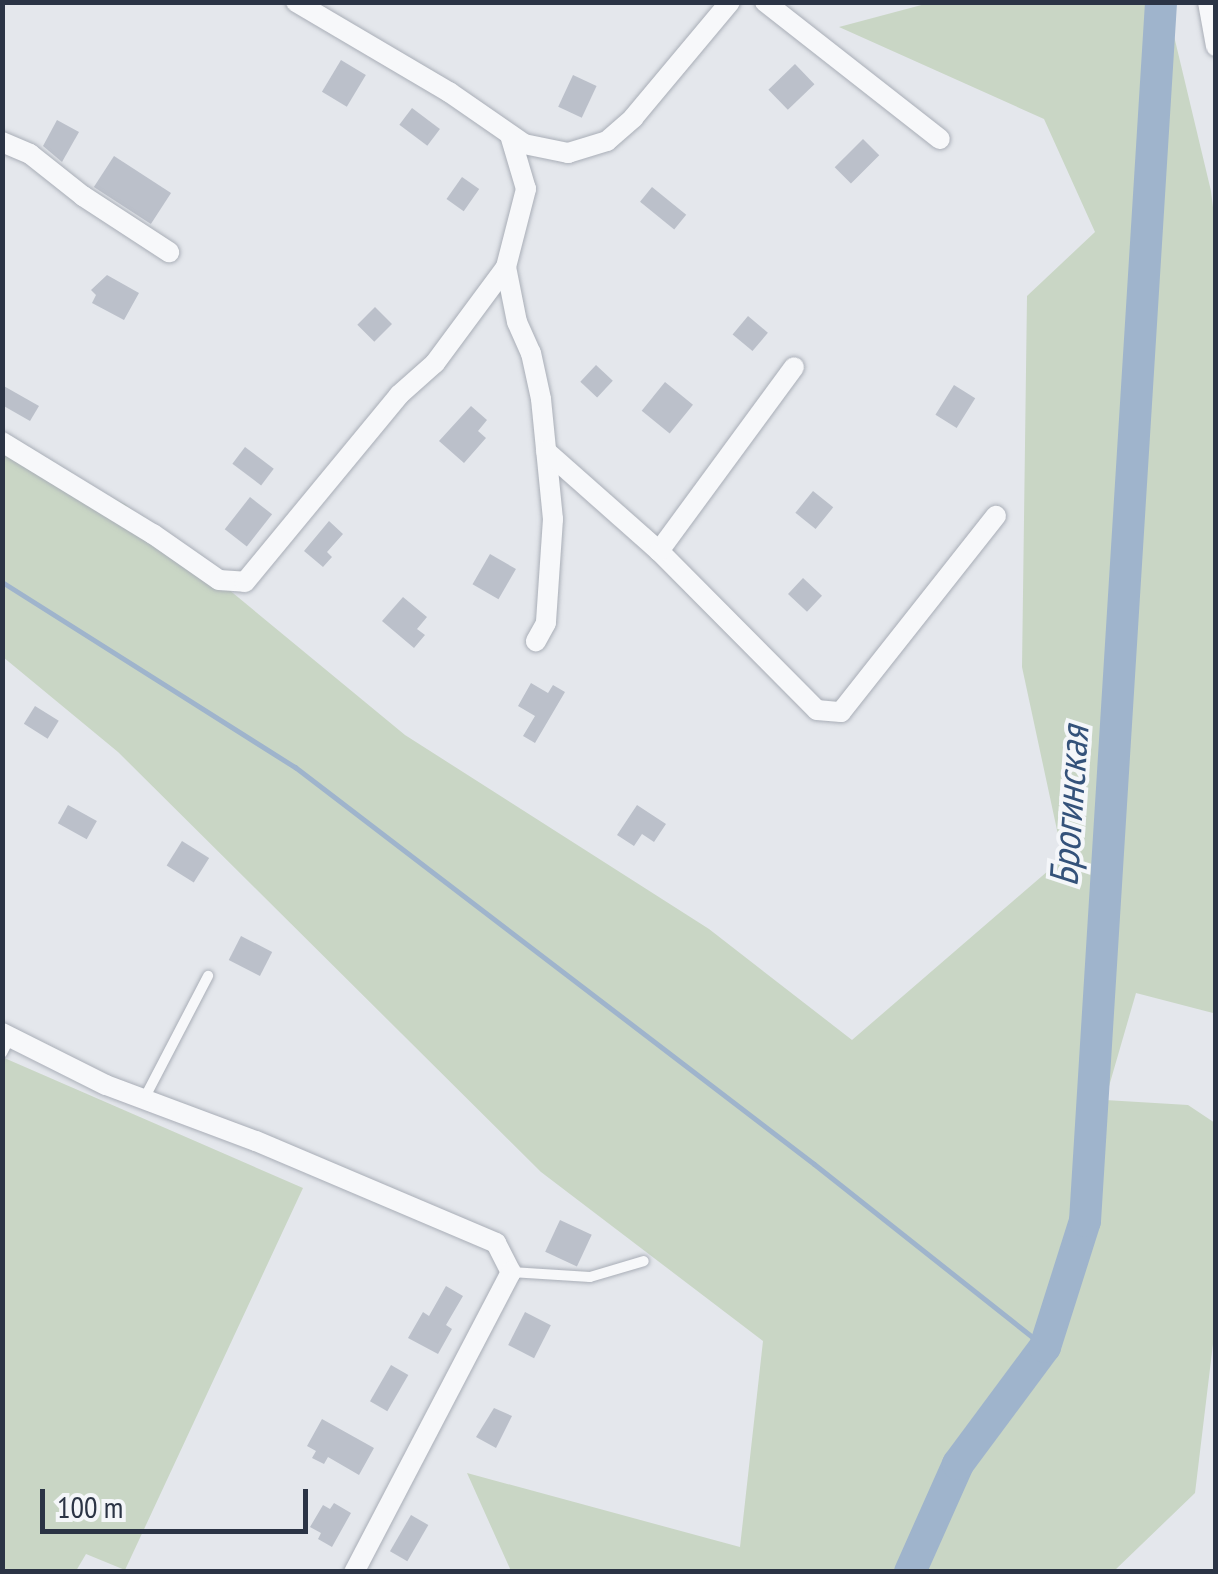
<!DOCTYPE html>
<meta charset="utf-8">
<style>
body{margin:0}
#map{position:relative;width:1218px;height:1574px;overflow:hidden;background:#e4e7ec;font-family:"PT Sans Narrow",sans-serif}
div>[style]{position:absolute}
.green>*{inset:0;background:#c9d6c5}
.stream>*{height:5px;margin:-2.5px;padding:0 2.5px;transform-origin:2.5px;border-radius:2.5px;background:#9fb4cc}
.river>*{height:32px;margin:-16px;padding:0 16px;transform-origin:16px;border-radius:16px;background:#9fb4cc}
.building>*{inset:0;background:#bbc0ca;transform-origin:0 0}
.roads{filter:drop-shadow(0 0 2px #a9aeb7) drop-shadow(0 0 2px #a9aeb7)}
.lane>*{height:10px;margin:-5px;padding:0 5px;transform-origin:5px;border-radius:5px;background:#f7f8fa}
.street>*{height:20px;margin:-10px;padding:0 10px;transform-origin:10px;border-radius:10px;background:#f7f8fa}
span{translate:-50% -50%;white-space:nowrap;text-align:center;line-height:1.15;-webkit-text-stroke:8px #f4f6f9;paint-order:stroke}
.water-label{font-size:40px;color:#34527a;font-style:italic}
.frame{position:absolute;inset:0;border:5px solid #2b3445;pointer-events:none}
.scale{position:absolute;left:40px;top:1489px;width:268px;height:45px;box-sizing:border-box;border:5px solid #2b3445;border-top:0;padding-left:12px;font-size:30px;line-height:35px;white-space:nowrap;color:#2b3445;-webkit-text-stroke:8px #f4f6f9;paint-order:stroke}
</style>
<div id="map">
<div class="green">
<div style="clip-path:polygon(929px 3px,1170px 3px,1169px 15px,1211px 191px,1216px 232px,1215px 1005px,1213px 1013px,1136px 993px,1105px 1100px,1188px 1105px,1215px 1123px,1216px 1319px,1195px 1493px,1114px 1571px,511px 1571px,467px 1473px,740px 1547px,763px 1341px,541px 1172px,118px 752px,3px 657px,2px 444px,125px 504px,405px 735px,709px 929px,852px 1040px,1063px 858px,1022px 667px,1027px 296px,1095px 232px,1044px 119px,839px 27px)"></div>
<div style="clip-path:polygon(2px 1057px,303px 1188px,125px 1570px,86px 1554px,76px 1571px,3px 1571px)"></div>
</div>
<div class="stream">
<div style="left:2px;top:582px;width:347px;rotate:32.3deg"></div>
<div style="left:295px;top:767px;width:653px;rotate:37.41deg"></div>
<div style="left:814px;top:1164px;width:295px;rotate:38.4deg"></div>
</div>
<div class="river">
<div style="left:910px;top:1572px;width:118px;rotate:-66deg"></div>
<div style="left:958px;top:1464px;width:146px;rotate:-53.4deg"></div>
<div style="left:1045px;top:1347px;width:132px;rotate:-72.4deg"></div>
<div style="left:1085px;top:1221px;width:1221px;rotate:-86.43deg"></div>
</div>
<div class="building">
<div style="left:341px;top:60px;width:29px;height:37px;rotate:31deg"></div>
<div style="left:795px;top:64px;width:28px;height:37px;rotate:46deg"></div>
<div style="left:573px;top:75px;width:26px;height:35px;rotate:25deg"></div>
<div style="left:412px;top:108px;width:35px;height:21px;rotate:37deg"></div>
<div style="clip-path:polygon(57px 120px,79px 132px,62px 162px,43px 146px)"></div>
<div style="left:863px;top:139px;width:23px;height:40px;rotate:45deg"></div>
<div style="left:114px;top:156px;width:68px;height:37px;rotate:33deg"></div>
<div style="left:462px;top:177px;width:21px;height:27px;rotate:35deg"></div>
<div style="left:652px;top:187px;width:44px;height:19px;rotate:39deg"></div>
<div style="clip-path:polygon(107px 275px,139px 293px,124px 320px,92px 303px,96px 295px,91px 290px)"></div>
<div style="left:375px;top:307px;width:24px;height:25px;rotate:45deg"></div>
<div style="left:748px;top:316px;width:26px;height:24px;rotate:40deg"></div>
<div style="left:596px;top:365px;width:23px;height:23px;rotate:43deg"></div>
<div style="left:665px;top:382px;width:36px;height:37px;rotate:39deg"></div>
<div style="clip-path:polygon(2px 385px,39px 406px,30px 421px,2px 405px)"></div>
<div style="left:954px;top:385px;width:25px;height:35px;rotate:32deg"></div>
<div style="clip-path:polygon(471px 406px,487px 420px,478px 431px,486px 438px,464px 463px,439px 441px)"></div>
<div style="left:245px;top:447px;width:36px;height:21px;rotate:37deg"></div>
<div style="left:813px;top:491px;width:26px;height:28px;rotate:39deg"></div>
<div style="left:250px;top:497px;width:28px;height:41px;rotate:38deg"></div>
<div style="clip-path:polygon(329px 521px,343px 534px,327px 552px,332px 557px,323px 567px,304px 551px)"></div>
<div style="left:490px;top:554px;width:30px;height:35px;rotate:30deg"></div>
<div style="left:803px;top:578px;width:26px;height:22px;rotate:43deg"></div>
<div style="clip-path:polygon(403px 597px,427px 617px,417px 629px,425px 635px,414px 648px,382px 621px)"></div>
<div style="clip-path:polygon(531px 683px,548px 693px,553px 685px,565px 692px,535px 743px,523px 736px,535px 716px,518px 706px)"></div>
<div style="left:35px;top:706px;width:28px;height:21px;rotate:32deg"></div>
<div style="left:68px;top:805px;width:33px;height:21px;rotate:29deg"></div>
<div style="clip-path:polygon(637px 805px,666px 824px,654px 842px,642px 834px,634px 846px,617px 835px)"></div>
<div style="left:182px;top:841px;width:32px;height:29px;rotate:32deg"></div>
<div style="left:241px;top:936px;width:35px;height:27px;rotate:27deg"></div>
<div style="left:560px;top:1220px;width:35px;height:35px;rotate:25deg"></div>
<div style="clip-path:polygon(446px 1286px,463px 1296px,446px 1325px,452px 1329px,438px 1354px,408px 1338px,423px 1312px,429px 1316px)"></div>
<div style="left:525px;top:1312px;width:29px;height:37px;rotate:27deg"></div>
<div style="left:391px;top:1365px;width:20px;height:42px;rotate:30deg"></div>
<div style="clip-path:polygon(494px 1408px,512px 1416px,496px 1448px,476px 1437px)"></div>
<div style="clip-path:polygon(322px 1419px,374px 1448px,359px 1475px,328px 1457px,324px 1464px,312px 1458px,316px 1451px,307px 1446px)"></div>
<div style="clip-path:polygon(334px 1503px,351px 1513px,332px 1547px,318px 1539px,321px 1533px,310px 1527px,323px 1505px,330px 1509px)"></div>
<div style="left:411px;top:1515px;width:20px;height:42px;rotate:30deg"></div>
</div>
<div class="roads">
<div class="lane">
<div style="left:2px;top:1053px;width:18px;rotate:-63deg"></div>
<div style="left:144px;top:1099px;width:139px;rotate:-62.5deg"></div>
<div style="left:511px;top:1272px;width:79px;rotate:3.6deg"></div>
<div style="left:590px;top:1277px;width:56px;rotate:-16.5deg"></div>
</div>
<div class="street">
<div style="left:296px;top:2px;width:178px;rotate:30.5deg"></div>
<div style="left:449px;top:92px;width:91px;rotate:34.7deg"></div>
<div style="left:524px;top:144px;width:45px;rotate:11.6deg"></div>
<div style="left:568px;top:153px;width:41px;rotate:-17.1deg"></div>
<div style="left:607px;top:141px;width:35px;rotate:-41deg"></div>
<div style="left:633px;top:118px;width:151px;rotate:-50.1deg"></div>
<div style="left:765px;top:2px;width:222px;rotate:38.1deg"></div>
<div style="left:1208px;top:2px;width:45px;rotate:79.7deg"></div>
<div style="left:2px;top:142px;width:30px;rotate:23deg"></div>
<div style="left:30px;top:154px;width:68px;rotate:38.4deg"></div>
<div style="left:83px;top:196px;width:103px;rotate:33.1deg"></div>
<div style="left:506px;top:267px;width:56px;rotate:78.7deg"></div>
<div style="left:517px;top:322px;width:34px;rotate:66deg"></div>
<div style="left:531px;top:353px;width:47px;rotate:77.7deg"></div>
<div style="left:541px;top:399px;width:121px;rotate:84.3deg"></div>
<div style="left:553px;top:519px;width:104px;rotate:93.9deg"></div>
<div style="left:546px;top:623px;width:21px;rotate:119deg"></div>
<div style="left:2px;top:442px;width:177px;rotate:31.4deg"></div>
<div style="left:153px;top:534px;width:80px;rotate:34.9deg"></div>
<div style="left:219px;top:580px;width:26px;rotate:4deg"></div>
<div style="left:245px;top:582px;width:242px;rotate:-50.5deg"></div>
<div style="left:399px;top:395px;width:48px;rotate:-41.6deg"></div>
<div style="left:435px;top:363px;width:119px;rotate:-53.5deg"></div>
<div style="left:506px;top:267px;width:81px;rotate:-75.6deg"></div>
<div style="left:526px;top:189px;width:56px;rotate:-106.5deg"></div>
<div style="left:546px;top:451px;width:151px;rotate:41.5deg"></div>
<div style="left:659px;top:551px;width:224px;rotate:45.2deg"></div>
<div style="left:817px;top:710px;width:24px;rotate:5deg"></div>
<div style="left:841px;top:712px;width:250px;rotate:-51.7deg"></div>
<div style="left:659px;top:551px;width:228px;rotate:-53.7deg"></div>
<div style="left:2px;top:1033px;width:116px;rotate:26.6deg"></div>
<div style="left:106px;top:1085px;width:160px;rotate:20.5deg"></div>
<div style="left:256px;top:1141px;width:261px;rotate:23deg"></div>
<div style="left:496px;top:1243px;width:33px;rotate:63deg"></div>
<div style="left:511px;top:1272px;width:339px;rotate:117.6deg"></div>
</div>
</div>
<div class="water-label">
<span style="left:1068px;top:806px;rotate:-86deg">Брогинская</span>
</div>
<div class="frame"></div>
<div class="scale">100 m</div>
</div>
